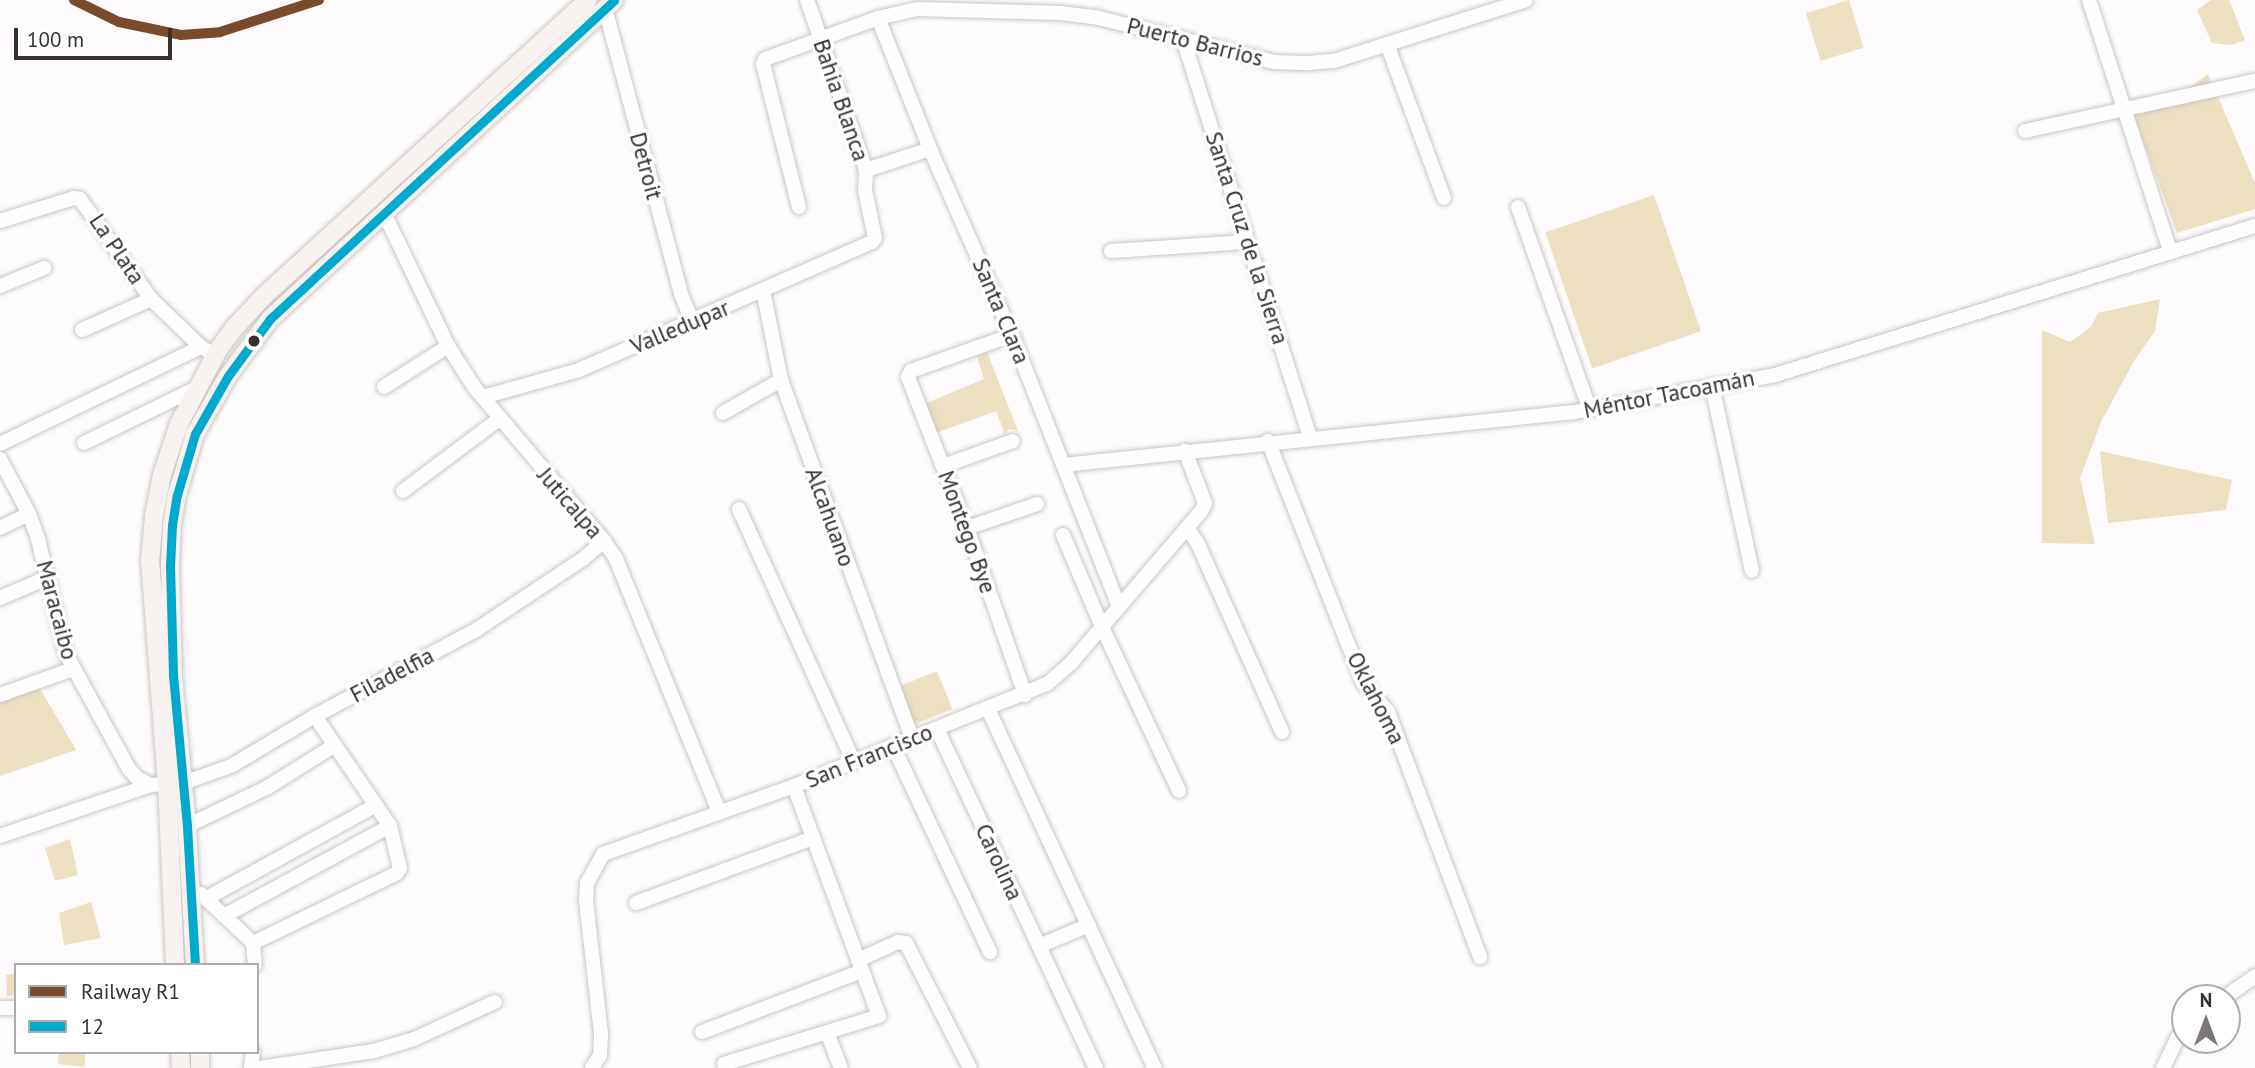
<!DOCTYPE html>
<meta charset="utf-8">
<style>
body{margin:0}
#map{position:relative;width:2255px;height:1068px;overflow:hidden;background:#fdfbfb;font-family:"PT Sans",sans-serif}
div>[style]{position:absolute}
.green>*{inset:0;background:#ece0c0;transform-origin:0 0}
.roads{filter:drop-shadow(0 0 2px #c9c6c5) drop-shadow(0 0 2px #c9c6c5)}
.minor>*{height:14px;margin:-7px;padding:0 7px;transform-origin:7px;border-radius:7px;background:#fffefe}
.major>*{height:18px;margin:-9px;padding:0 9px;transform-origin:9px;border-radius:9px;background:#f7f2ef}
.bus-1>*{height:9px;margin:-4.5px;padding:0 4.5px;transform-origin:4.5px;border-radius:4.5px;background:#00a9ce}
.rail-1>*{height:10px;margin:-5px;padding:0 5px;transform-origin:5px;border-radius:5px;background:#7a4b2a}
.dots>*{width:19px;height:19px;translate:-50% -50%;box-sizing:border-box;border:4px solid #fff;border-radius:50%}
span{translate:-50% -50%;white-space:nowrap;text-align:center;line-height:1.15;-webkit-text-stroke:7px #fff;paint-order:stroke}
.street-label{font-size:23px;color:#36302f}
.legend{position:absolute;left:14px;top:963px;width:245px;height:91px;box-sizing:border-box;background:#fff;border:2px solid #afacac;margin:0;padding:9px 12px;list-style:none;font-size:21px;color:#36302f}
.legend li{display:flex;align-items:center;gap:14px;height:35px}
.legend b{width:35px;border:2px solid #afacac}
.north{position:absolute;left:2171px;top:984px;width:70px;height:70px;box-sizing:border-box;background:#fff;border:2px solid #afacac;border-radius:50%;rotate:0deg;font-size:19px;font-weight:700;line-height:28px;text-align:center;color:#36302f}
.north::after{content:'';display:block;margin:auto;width:24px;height:32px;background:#7c7776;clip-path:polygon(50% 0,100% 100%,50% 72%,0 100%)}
.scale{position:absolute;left:14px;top:28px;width:158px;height:32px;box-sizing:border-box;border:4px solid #36302f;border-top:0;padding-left:9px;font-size:21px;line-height:24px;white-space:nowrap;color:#36302f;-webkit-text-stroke:5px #fff;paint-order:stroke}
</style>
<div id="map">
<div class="green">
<div style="left:1849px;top:0;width:50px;height:45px;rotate:73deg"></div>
<div style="clip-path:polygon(2211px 0,2229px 0,2245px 40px,2231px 45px,2212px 43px,2197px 10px)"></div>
<div style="clip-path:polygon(2208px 74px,2255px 183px,2255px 209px,2177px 233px,2131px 108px,2171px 101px)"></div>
<div style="left:1654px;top:195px;width:144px;height:115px;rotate:71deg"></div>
<div style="clip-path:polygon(2160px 299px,2155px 331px,2134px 361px,2101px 422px,2080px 478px,2095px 544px,2042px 543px,2042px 330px,2070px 342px,2091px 327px,2098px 313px)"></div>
<div style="clip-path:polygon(987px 352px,1018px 431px,1009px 429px,1005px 434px,996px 411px,933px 434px,922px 405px,984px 379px,977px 356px)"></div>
<div style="clip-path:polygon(2100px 451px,2232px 480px,2226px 510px,2108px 523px)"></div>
<div style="left:937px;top:671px;width:41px;height:44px;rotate:68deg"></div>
<div style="clip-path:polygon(39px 687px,76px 750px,0 776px,0 700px)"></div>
<div style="clip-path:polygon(70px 839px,78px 875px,55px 881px,45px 848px)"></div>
<div style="clip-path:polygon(91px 902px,101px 938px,64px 945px,59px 913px)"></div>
<div style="clip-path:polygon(16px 973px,16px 995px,7px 996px,6px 975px)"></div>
<div style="clip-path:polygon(59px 1052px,85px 1052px,85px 1067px,58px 1064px)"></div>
</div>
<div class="roads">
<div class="minor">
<div style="left:2089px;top:0;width:264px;rotate:72.1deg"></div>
<div style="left:605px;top:8px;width:296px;rotate:75.1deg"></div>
<div style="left:681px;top:294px;width:29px;rotate:68deg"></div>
<div style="left:878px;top:18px;width:141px;rotate:68.3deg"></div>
<div style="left:930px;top:149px;width:203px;rotate:66.2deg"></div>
<div style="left:1012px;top:335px;width:291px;rotate:68.5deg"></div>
<div style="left:1183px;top:39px;width:419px;rotate:72.3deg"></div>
<div style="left:1387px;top:44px;width:164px;rotate:69.7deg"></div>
<div style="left:2025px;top:131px;width:235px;rotate:-12.3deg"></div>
<div style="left:866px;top:170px;width:67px;rotate:-18.2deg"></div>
<div style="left:799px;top:207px;width:147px;rotate:-104.1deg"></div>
<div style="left:763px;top:64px;width:5px;rotate:-68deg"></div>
<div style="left:765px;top:59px;width:120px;rotate:-19.9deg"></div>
<div style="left:878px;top:18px;width:40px;rotate:-13deg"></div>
<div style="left:917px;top:9px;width:143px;rotate:1.6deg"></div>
<div style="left:1060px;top:13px;width:39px;rotate:7deg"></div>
<div style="left:1099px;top:18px;width:180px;rotate:14.1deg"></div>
<div style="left:1274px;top:62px;width:35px;rotate:2deg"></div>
<div style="left:1309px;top:63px;width:25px;rotate:-5deg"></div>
<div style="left:1334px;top:61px;width:201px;rotate:-17.6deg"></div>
<div style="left:1518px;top:207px;width:215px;rotate:70.5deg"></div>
<div style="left:384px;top:213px;width:148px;rotate:64.3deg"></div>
<div style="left:448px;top:346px;width:49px;rotate:57.6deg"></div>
<div style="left:474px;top:387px;width:202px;rotate:49.8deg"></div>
<div style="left:604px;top:541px;width:22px;rotate:56deg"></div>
<div style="left:616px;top:559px;width:273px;rotate:67.8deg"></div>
<div style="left:0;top:221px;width:77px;rotate:-17.3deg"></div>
<div style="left:74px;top:198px;width:6px;rotate:9deg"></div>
<div style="left:80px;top:199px;width:123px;rotate:54.6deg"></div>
<div style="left:151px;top:299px;width:69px;rotate:43.8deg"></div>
<div style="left:201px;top:347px;width:16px;rotate:30deg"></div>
<div style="left:1111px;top:251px;width:137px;rotate:-3.8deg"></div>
<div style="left:0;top:286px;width:48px;rotate:-22.2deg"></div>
<div style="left:763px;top:290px;width:92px;rotate:78.7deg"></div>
<div style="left:781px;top:380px;width:381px;rotate:69.9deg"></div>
<div style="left:82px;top:330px;width:76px;rotate:-24.2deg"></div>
<div style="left:1012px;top:335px;width:107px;rotate:160.4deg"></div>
<div style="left:911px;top:371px;width:7px;rotate:117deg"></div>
<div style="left:908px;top:377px;width:162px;rotate:68.7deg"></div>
<div style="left:967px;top:528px;width:177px;rotate:70.8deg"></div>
<div style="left:1712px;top:386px;width:189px;rotate:77.8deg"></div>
<div style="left:384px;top:387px;width:76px;rotate:-32.6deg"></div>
<div style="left:483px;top:397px;width:100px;rotate:-15.7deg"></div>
<div style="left:579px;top:370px;width:320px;rotate:-23.6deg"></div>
<div style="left:872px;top:242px;width:5px;rotate:-53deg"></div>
<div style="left:875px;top:238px;width:49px;rotate:-101.8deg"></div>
<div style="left:865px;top:190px;width:20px;rotate:-87deg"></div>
<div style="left:866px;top:170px;width:180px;rotate:-109.1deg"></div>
<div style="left:723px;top:413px;width:67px;rotate:-29.6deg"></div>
<div style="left:1268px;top:441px;width:259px;rotate:68.5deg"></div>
<div style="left:1363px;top:682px;width:39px;rotate:50deg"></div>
<div style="left:1388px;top:712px;width:262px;rotate:69.4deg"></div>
<div style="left:84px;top:443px;width:126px;rotate:-26deg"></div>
<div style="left:0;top:444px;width:223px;rotate:-25.8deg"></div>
<div style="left:0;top:459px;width:62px;rotate:62.2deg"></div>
<div style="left:29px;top:514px;width:27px;rotate:70deg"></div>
<div style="left:38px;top:539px;width:118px;rotate:76.3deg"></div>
<div style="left:66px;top:654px;width:131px;rotate:61.3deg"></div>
<div style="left:129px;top:769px;width:12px;rotate:48deg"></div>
<div style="left:137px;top:778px;width:16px;rotate:27deg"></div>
<div style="left:1063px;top:465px;width:514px;rotate:-5.92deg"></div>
<div style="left:1574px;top:412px;width:204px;rotate:-10.4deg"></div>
<div style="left:1775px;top:375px;width:503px;rotate:-17.25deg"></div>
<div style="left:943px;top:466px;width:74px;rotate:-19.7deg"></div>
<div style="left:403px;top:491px;width:119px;rotate:-36.8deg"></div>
<div style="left:739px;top:509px;width:278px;rotate:65.6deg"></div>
<div style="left:0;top:528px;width:32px;rotate:-26deg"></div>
<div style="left:967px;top:528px;width:74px;rotate:-18.9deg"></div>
<div style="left:1187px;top:528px;width:19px;rotate:55deg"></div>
<div style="left:1198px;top:544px;width:206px;rotate:65.9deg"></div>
<div style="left:1063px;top:535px;width:100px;rotate:67deg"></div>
<div style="left:1102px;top:627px;width:181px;rotate:64.8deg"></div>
<div style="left:0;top:598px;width:51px;rotate:-23.1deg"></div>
<div style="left:0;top:695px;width:77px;rotate:-19.6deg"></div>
<div style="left:988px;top:709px;width:396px;rotate:65.1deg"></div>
<div style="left:937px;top:729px;width:240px;rotate:64.8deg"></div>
<div style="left:1039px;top:946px;width:54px;rotate:-22.8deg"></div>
<div style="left:893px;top:746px;width:228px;rotate:64.8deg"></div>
<div style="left:187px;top:826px;width:90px;rotate:-25.7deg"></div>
<div style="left:268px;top:787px;width:79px;rotate:-32.1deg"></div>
<div style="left:0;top:836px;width:159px;rotate:-18.7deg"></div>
<div style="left:151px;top:785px;width:32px;rotate:-4deg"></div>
<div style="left:183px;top:783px;width:51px;rotate:-19.5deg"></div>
<div style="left:231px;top:766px;width:98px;rotate:-30.8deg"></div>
<div style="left:315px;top:716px;width:183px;rotate:-28.1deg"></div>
<div style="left:476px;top:630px;width:128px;rotate:-33.6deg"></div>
<div style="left:583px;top:559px;width:28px;rotate:-41deg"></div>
<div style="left:201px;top:894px;width:71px;rotate:43.3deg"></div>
<div style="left:207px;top:898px;width:193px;rotate:-28.8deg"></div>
<div style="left:636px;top:903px;width:189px;rotate:-20.2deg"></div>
<div style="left:224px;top:916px;width:189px;rotate:-28.5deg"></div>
<div style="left:253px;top:943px;width:160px;rotate:-25.9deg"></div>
<div style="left:397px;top:873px;width:6px;rotate:-59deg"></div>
<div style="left:400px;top:868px;width:43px;rotate:-103.4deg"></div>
<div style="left:390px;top:826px;width:133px;rotate:-124.3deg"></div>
<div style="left:253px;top:943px;width:22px;rotate:85deg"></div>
<div style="left:1039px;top:946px;width:135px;rotate:65deg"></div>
<div style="left:858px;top:960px;width:44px;rotate:-24.2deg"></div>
<div style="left:898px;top:942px;width:8px;rotate:7deg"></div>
<div style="left:906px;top:943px;width:140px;rotate:62.9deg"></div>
<div style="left:2224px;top:998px;width:38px;rotate:-35deg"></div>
<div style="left:0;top:1008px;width:16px"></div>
<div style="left:702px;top:1032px;width:171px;rotate:-20.9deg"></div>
<div style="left:827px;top:1032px;width:39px;rotate:69deg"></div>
<div style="left:724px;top:1064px;width:162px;rotate:-17.2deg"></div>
<div style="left:879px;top:1016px;width:245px;rotate:-110.3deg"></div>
<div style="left:251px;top:1068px;width:16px;rotate:-83deg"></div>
<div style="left:260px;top:1068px;width:115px;rotate:-8.5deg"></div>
<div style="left:374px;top:1051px;width:42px;rotate:-16.7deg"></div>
<div style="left:414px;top:1039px;width:89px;rotate:-24.6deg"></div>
<div style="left:592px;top:1068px;width:15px;rotate:-58deg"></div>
<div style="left:600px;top:1055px;width:21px;rotate:-87deg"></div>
<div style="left:601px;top:1034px;width:134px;rotate:-96.4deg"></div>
<div style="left:586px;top:901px;width:18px;rotate:-87deg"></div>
<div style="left:587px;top:883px;width:33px;rotate:-61deg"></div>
<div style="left:603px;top:854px;width:203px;rotate:-19.6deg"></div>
<div style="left:794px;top:786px;width:273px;rotate:-22deg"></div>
<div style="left:1047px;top:684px;width:32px;rotate:-41deg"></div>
<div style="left:1071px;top:663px;width:201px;rotate:-49.4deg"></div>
<div style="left:1202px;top:510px;width:8px;rotate:-67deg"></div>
<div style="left:1205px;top:503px;width:56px;rotate:-111deg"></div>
<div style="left:2163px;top:1068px;width:34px;rotate:-64deg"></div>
<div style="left:2178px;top:1037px;width:9px;rotate:-41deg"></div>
</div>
<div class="major">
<div style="left:175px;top:965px;width:180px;rotate:-92.5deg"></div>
<div style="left:167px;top:785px;width:225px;rotate:-94.3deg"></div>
<div style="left:150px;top:561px;width:45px;rotate:-84.9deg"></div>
<div style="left:154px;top:516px;width:42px;rotate:-79deg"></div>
<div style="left:162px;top:475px;width:54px;rotate:-71.6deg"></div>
<div style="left:179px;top:424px;width:84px;rotate:-62.2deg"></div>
<div style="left:218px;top:350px;width:29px;rotate:-54deg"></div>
<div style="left:235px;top:327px;width:44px;rotate:-46.8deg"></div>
<div style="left:265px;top:295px;width:437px;rotate:-42.4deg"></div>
<div style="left:195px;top:965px;width:139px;rotate:-93.3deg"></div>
<div style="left:187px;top:826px;width:153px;rotate:-95.3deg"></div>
<div style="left:173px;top:674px;width:108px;rotate:-91.6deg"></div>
<div style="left:170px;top:566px;width:41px;rotate:-87.2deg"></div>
<div style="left:172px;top:525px;width:30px;rotate:-81deg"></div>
<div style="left:177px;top:495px;width:64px;rotate:-73.6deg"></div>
<div style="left:195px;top:434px;width:67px;rotate:-60.4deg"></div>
<div style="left:228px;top:376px;width:71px;rotate:-53.6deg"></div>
<div style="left:270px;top:319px;width:469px;rotate:-42.8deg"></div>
<div style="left:180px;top:1052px;width:16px;rotate:86deg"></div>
<div style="left:200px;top:1052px;width:16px;rotate:90deg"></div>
</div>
</div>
<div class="bus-1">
<div style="left:195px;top:965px;width:139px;rotate:-93.3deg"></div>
<div style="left:187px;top:826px;width:153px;rotate:-95.3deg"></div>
<div style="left:173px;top:674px;width:108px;rotate:-91.6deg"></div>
<div style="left:170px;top:566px;width:41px;rotate:-87.2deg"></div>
<div style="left:172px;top:525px;width:30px;rotate:-81deg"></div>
<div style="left:177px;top:495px;width:64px;rotate:-73.6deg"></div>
<div style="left:195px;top:434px;width:67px;rotate:-60.4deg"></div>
<div style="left:228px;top:376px;width:71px;rotate:-53.6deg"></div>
<div style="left:270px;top:319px;width:469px;rotate:-42.8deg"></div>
</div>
<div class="rail-1">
<div style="left:74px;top:0;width:50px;rotate:26.1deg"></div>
<div style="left:119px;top:22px;width:63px;rotate:11.8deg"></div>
<div style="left:181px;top:35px;width:39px;rotate:-4deg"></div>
<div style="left:220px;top:32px;width:104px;rotate:-17.9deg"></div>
</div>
<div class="dots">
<div style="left:254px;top:341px;background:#36302f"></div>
</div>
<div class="street-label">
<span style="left:1195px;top:42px;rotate:14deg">Puerto Barrios</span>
<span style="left:841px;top:100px;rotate:71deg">Bahia Blanca</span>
<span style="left:646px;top:166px;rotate:75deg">Detroit</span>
<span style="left:1247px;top:238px;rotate:72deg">Santa Cruz de la Sierra</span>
<span style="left:117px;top:249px;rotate:56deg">La Plata</span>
<span style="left:1001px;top:311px;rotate:67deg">Santa Clara</span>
<span style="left:680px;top:327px;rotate:-23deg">Valledupar</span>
<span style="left:1669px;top:394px;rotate:-11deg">Méntor Tacoamán</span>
<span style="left:570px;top:503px;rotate:49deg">Juticalpa</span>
<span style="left:830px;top:517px;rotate:70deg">Alcahuano</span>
<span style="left:967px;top:532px;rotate:70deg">Montego Bye</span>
<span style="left:57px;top:610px;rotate:75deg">Maracaibo</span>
<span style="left:392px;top:675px;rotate:-28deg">Filadelfia</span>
<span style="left:1376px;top:698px;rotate:63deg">Oklahoma</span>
<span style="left:869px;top:756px;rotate:-22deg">San Francisco</span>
<span style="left:999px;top:862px;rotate:65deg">Carolina</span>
</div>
<ul class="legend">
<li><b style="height:9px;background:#7a4b2a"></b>Railway R1</li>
<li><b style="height:9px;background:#00a9ce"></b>12</li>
</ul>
<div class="north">N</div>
<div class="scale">100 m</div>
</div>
